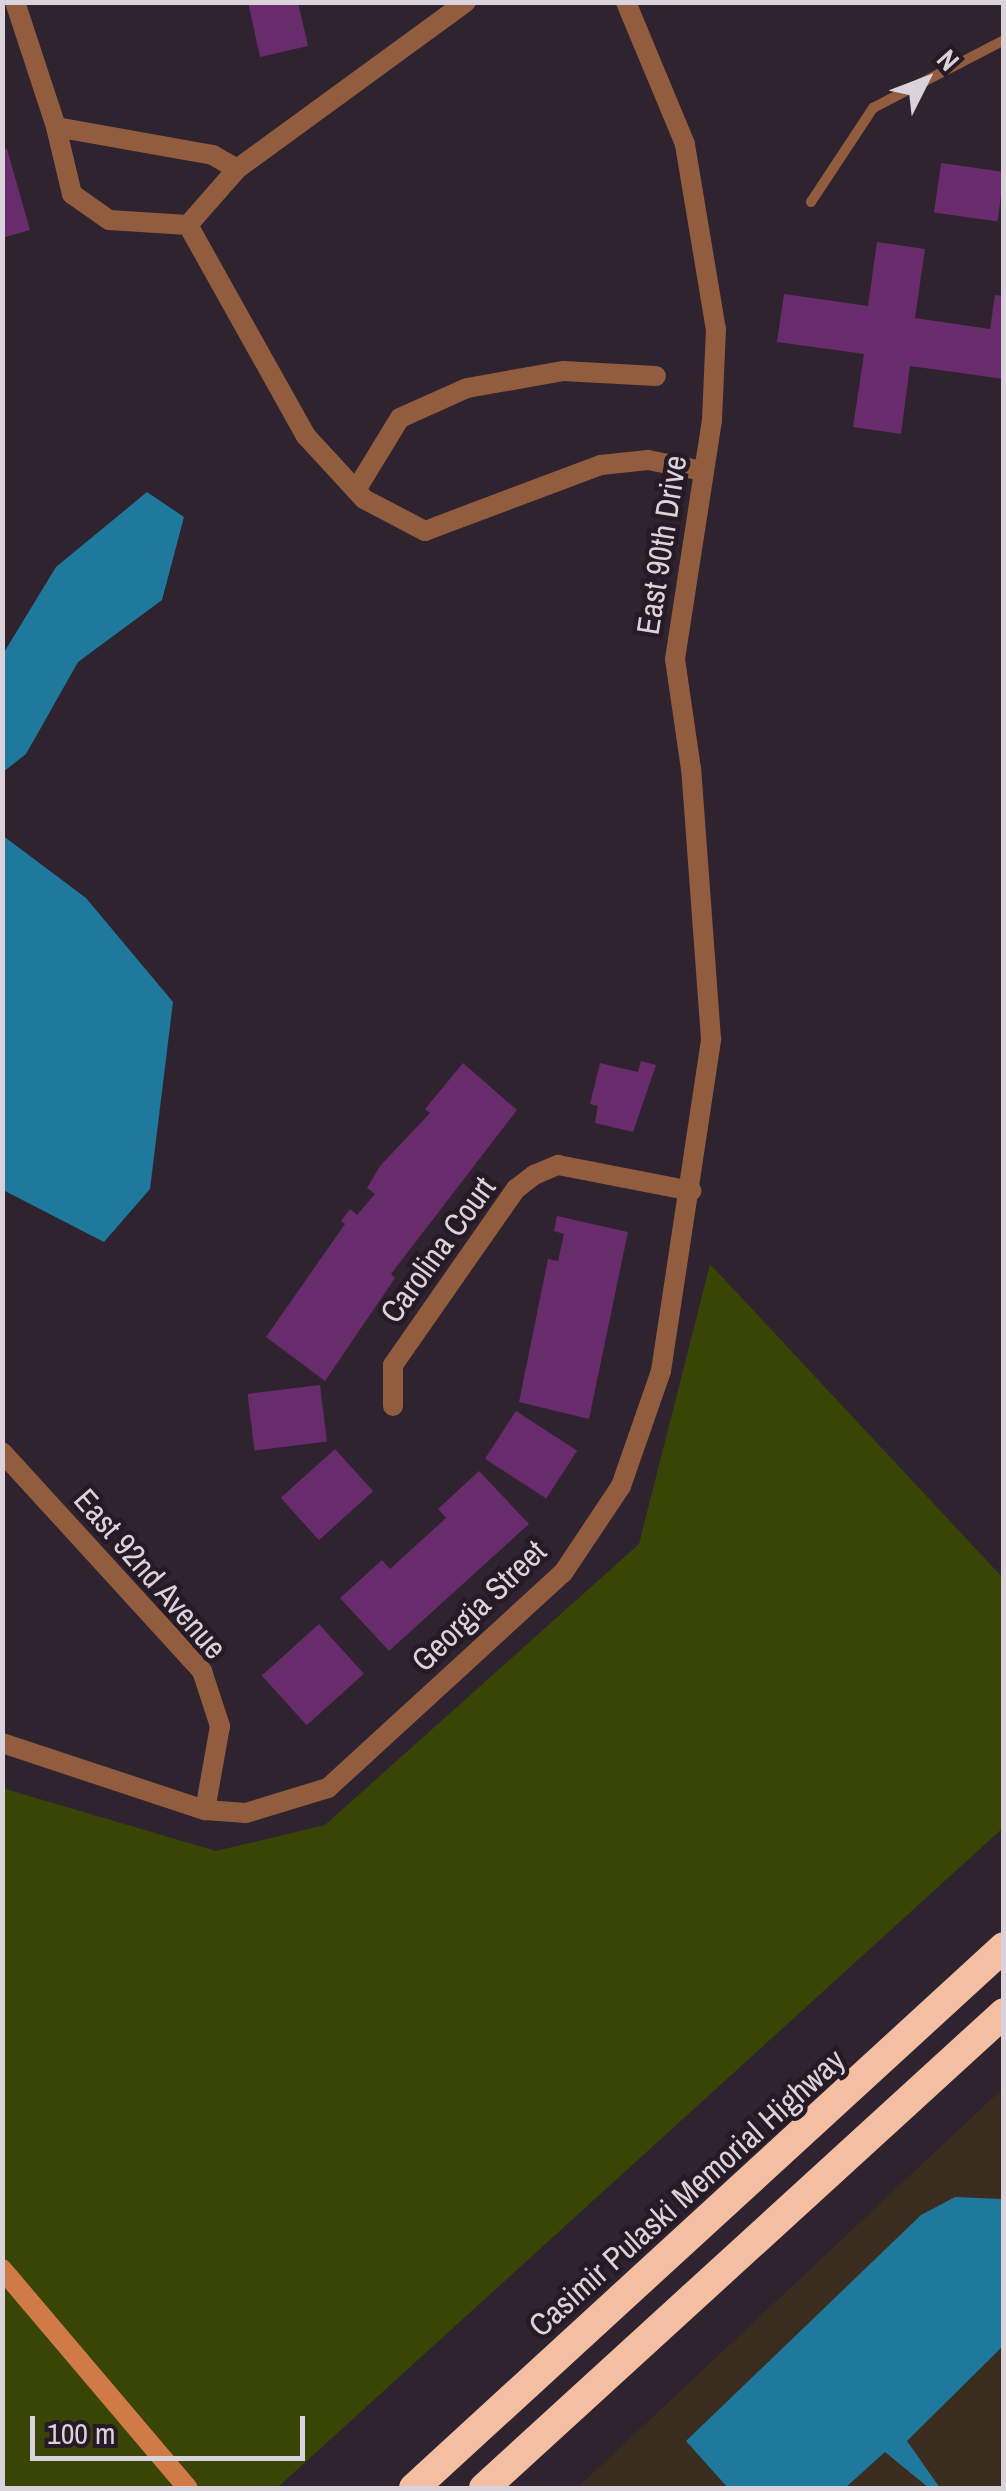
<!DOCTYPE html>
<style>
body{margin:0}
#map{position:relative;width:1006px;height:2491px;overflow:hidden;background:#2f232f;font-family:"Archivo Narrow",sans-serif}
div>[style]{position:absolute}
.commercial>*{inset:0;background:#3a2c1f}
.green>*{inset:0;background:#384505}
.water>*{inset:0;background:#1e799d}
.building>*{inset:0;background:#682b6c;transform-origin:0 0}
.lane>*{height:10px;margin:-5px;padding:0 5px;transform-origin:5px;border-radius:5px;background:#925d3f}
.street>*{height:20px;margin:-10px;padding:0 10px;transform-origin:10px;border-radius:10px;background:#925d3f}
.secondary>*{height:20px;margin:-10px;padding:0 10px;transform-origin:10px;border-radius:10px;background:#cf7a47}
.highway>*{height:30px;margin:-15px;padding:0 15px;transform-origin:15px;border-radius:15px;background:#f3bea1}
span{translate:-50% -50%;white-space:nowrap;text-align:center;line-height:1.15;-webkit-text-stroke:9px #251a25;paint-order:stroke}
.street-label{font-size:32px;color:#dbd3db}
.frame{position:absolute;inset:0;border:5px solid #dbd3db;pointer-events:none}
.north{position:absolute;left:876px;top:30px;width:100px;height:100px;-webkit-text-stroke:8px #251a25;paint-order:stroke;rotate:48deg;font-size:28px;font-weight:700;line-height:40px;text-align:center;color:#dbd3db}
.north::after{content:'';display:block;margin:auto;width:35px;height:45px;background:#dbd3db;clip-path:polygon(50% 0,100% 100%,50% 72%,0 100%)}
.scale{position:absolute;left:30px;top:2416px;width:275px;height:45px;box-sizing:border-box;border:5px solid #dbd3db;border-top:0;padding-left:12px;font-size:30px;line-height:35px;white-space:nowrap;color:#dbd3db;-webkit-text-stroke:8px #251a25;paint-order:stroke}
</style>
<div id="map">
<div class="commercial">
<div style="clip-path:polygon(1003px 2088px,1003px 2488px,577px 2488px)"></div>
</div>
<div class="green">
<div style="clip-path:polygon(710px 1264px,1003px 1578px,1003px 1828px,277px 2488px,3px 2488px,2px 1788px,216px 1851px,325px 1825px,639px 1544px)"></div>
</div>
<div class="water">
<div style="clip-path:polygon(147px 492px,184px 517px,162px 600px,78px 662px,26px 754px,3px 772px,3px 654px,56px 567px)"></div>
<div style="clip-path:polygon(2px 835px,86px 898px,173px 1002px,150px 1189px,104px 1242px,3px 1190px)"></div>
<div style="clip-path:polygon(955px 2197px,1003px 2199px,1003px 2346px,907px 2441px,940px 2488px,929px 2488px,885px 2452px,845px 2488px,728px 2488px,686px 2441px,921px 2215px)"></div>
</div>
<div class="building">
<div style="clip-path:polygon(248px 2px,298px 2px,308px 46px,260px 57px)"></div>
<div style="clip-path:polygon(7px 149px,30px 230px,2px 238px,2px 150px)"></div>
<div style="left:941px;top:163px;width:64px;height:50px;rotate:8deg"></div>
<div style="clip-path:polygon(877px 242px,925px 249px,915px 318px,990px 329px,995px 295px,1004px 296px,1004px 379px,910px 366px,901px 434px,853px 427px,864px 354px,777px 342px,784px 294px,868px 306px)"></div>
<div style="clip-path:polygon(641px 1061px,656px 1065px,633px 1132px,595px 1123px,598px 1106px,590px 1104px,600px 1063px,638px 1072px)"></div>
<div style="clip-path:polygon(463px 1063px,517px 1110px,391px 1274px,395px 1278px,325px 1381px,266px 1337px,345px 1224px,341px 1221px,350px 1209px,357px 1215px,375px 1194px,367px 1188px,380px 1166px,430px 1113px,425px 1109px)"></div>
<div style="clip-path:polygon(557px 1216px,628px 1232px,589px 1419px,519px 1402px,548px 1259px,558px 1261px,564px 1234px,554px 1231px)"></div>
<div style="left:320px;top:1385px;width:57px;height:73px;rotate:83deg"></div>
<div style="left:516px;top:1411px;width:73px;height:57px;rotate:33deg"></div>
<div style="left:335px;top:1449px;width:57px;height:73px;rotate:48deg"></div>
<div style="clip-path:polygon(479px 1471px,529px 1524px,389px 1651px,340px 1598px,382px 1560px,390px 1569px,446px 1518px,438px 1509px)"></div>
<div style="left:319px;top:1624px;width:67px;height:77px;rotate:48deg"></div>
</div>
<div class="lane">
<div style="left:811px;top:202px;width:113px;rotate:-56.6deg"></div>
<div style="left:873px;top:108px;width:148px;rotate:-27.4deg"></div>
</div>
<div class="street">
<div style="left:15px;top:2px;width:132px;rotate:71.8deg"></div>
<div style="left:237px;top:169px;width:28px;rotate:-150deg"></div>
<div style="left:213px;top:155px;width:159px;rotate:-169.9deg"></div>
<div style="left:56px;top:127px;width:69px;rotate:76.6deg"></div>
<div style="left:72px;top:194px;width:45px;rotate:35.1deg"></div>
<div style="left:109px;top:220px;width:79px;rotate:3.6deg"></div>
<div style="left:188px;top:225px;width:74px;rotate:-48.8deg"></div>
<div style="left:237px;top:169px;width:283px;rotate:-36.1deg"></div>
<div style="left:188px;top:225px;width:242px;rotate:60.8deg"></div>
<div style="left:306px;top:436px;width:86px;rotate:47.4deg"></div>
<div style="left:364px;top:499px;width:69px;rotate:27.7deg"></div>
<div style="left:425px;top:531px;width:188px;rotate:-20.6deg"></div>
<div style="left:601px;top:465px;width:47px;rotate:-6.1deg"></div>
<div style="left:648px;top:460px;width:56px;rotate:11.3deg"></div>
<div style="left:356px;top:490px;width:84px;rotate:-58.6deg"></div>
<div style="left:400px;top:418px;width:73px;rotate:-24.1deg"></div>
<div style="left:467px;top:388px;width:97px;rotate:-10deg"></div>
<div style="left:563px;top:371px;width:93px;rotate:3.1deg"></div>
<div style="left:393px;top:1406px;width:41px;rotate:-90deg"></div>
<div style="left:393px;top:1365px;width:215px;rotate:-55.1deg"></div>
<div style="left:516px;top:1189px;width:23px;rotate:-38deg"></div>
<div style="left:534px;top:1175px;width:26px;rotate:-23deg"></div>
<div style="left:558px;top:1165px;width:136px;rotate:11deg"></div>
<div style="left:2px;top:1452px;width:297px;rotate:47.6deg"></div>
<div style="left:202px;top:1671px;width:58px;rotate:71.9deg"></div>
<div style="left:220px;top:1726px;width:85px;rotate:100.1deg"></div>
<div style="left:2px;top:1743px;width:214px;rotate:18.3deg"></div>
<div style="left:205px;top:1810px;width:41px;rotate:4.2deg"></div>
<div style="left:246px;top:1813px;width:86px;rotate:-17deg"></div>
<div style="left:328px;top:1788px;width:319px;rotate:-42.5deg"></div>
<div style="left:563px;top:1573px;width:105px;rotate:-56.3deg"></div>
<div style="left:621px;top:1486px;width:122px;rotate:-70.8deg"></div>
<div style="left:661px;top:1371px;width:336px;rotate:-81.4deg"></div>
<div style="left:711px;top:1039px;width:271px;rotate:-94.2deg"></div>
<div style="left:691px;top:769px;width:111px;rotate:-98.3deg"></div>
<div style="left:675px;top:659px;width:242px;rotate:-81.2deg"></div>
<div style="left:712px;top:420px;width:90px;rotate:-87.5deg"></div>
<div style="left:716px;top:330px;width:189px;rotate:-99.5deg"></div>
<div style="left:685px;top:144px;width:154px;rotate:-112.6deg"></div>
</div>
<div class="secondary">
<div style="left:2px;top:2269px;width:287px;rotate:49.7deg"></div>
</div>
<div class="highway">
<div style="left:414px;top:2488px;width:800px;rotate:-42.52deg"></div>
<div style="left:484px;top:2488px;width:704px;rotate:-42.41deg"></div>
</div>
<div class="street-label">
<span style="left:662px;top:545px;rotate:-81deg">East 90th Drive</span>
<span style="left:438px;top:1250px;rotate:-54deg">Carolina Court</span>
<span style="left:150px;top:1574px;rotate:49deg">East 92nd Avenue</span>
<span style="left:479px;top:1606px;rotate:-44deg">Georgia Street</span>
<span style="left:687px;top:2193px;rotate:-42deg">Casimir Pulaski Memorial Highway</span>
</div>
<div class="frame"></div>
<div class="north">N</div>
<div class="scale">100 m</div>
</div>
